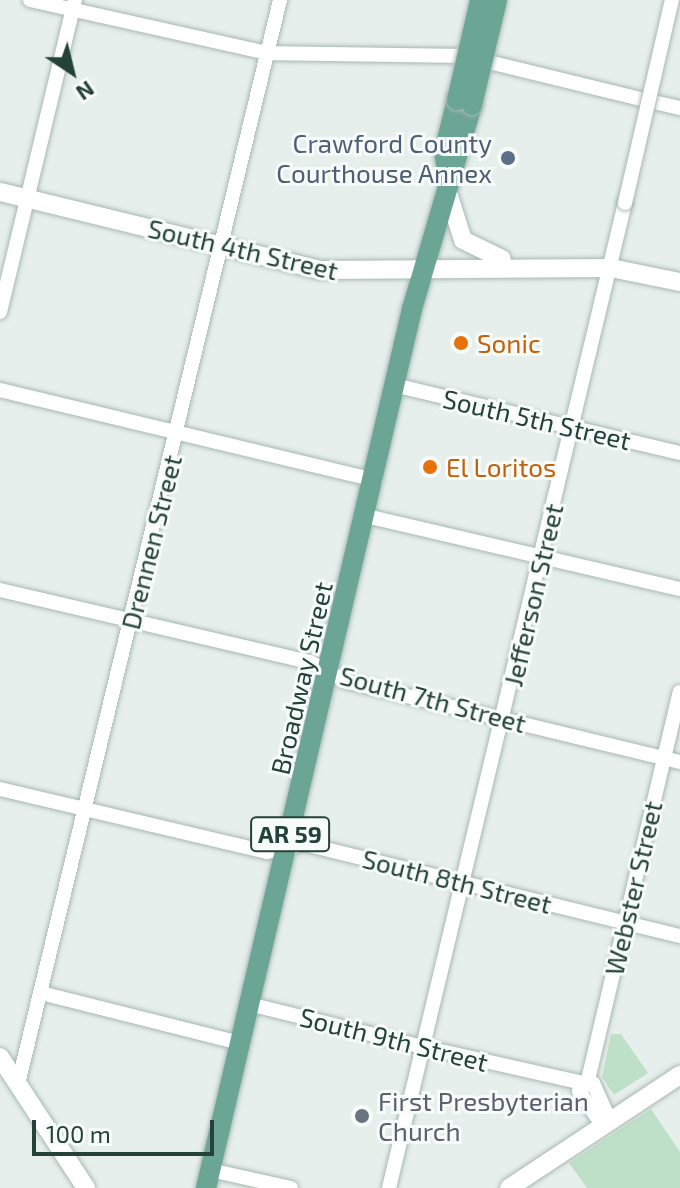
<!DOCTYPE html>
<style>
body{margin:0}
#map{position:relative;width:680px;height:1188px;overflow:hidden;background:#e6efeb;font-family:"Exo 2",sans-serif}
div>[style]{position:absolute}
.green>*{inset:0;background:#bfe0c8}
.roads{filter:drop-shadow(0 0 2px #a8b8b2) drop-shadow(0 0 2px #a8b8b2)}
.street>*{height:14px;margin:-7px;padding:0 7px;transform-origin:7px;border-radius:7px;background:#fff}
.secondary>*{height:18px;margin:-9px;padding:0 9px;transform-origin:9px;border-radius:9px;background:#fff}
.primary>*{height:20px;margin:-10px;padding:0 10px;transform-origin:10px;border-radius:10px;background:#6aa596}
.bridges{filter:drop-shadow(0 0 2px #a8b8b2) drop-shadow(0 0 2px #a8b8b2)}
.street-bridge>*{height:14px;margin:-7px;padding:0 7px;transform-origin:7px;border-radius:7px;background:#fff}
.primary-bridge>*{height:20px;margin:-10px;padding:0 10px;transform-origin:10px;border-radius:10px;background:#6aa596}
.dots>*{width:22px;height:22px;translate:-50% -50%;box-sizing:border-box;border:4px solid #f7fbf9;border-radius:50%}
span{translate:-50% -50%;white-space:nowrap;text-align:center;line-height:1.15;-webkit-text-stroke:6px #f7fbf9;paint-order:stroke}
.shield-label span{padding:2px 6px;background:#f7fbf9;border:2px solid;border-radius:6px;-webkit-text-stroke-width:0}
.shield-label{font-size:24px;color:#24423a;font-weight:700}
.service-label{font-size:26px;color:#4e5e75}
.right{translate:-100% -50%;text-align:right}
.street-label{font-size:26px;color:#24423a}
.food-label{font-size:26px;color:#c56008}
.left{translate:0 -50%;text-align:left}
.worship-label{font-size:26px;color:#5b616d}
.north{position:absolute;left:32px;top:32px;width:80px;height:80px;-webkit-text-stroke:6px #f7fbf9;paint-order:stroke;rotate:145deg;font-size:22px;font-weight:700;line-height:32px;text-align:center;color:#24423a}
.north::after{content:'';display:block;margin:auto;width:28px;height:36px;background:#24423a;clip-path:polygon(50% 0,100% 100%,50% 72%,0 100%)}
.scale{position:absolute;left:32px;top:1120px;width:182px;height:36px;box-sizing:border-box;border:4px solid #24423a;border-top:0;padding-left:10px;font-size:24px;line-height:28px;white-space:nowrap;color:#24423a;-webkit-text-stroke:6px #f7fbf9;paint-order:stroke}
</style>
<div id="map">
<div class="green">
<div style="clip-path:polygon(611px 1034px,621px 1034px,648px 1073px,614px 1095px,602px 1077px)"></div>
<div style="clip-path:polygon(651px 1109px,680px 1152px,680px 1188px,587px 1188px,569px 1163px)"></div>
</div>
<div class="roads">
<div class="street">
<div style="left:30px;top:0;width:243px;rotate:12.6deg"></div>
<div style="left:267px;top:53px;width:191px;rotate:0.9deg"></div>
<div style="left:493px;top:63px;width:152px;rotate:13.7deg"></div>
<div style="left:658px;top:103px;width:23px;rotate:13deg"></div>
<div style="left:0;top:312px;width:321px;rotate:-76.5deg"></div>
<div style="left:394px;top:385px;width:294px;rotate:13.4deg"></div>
<div style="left:0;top:390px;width:386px;rotate:13.5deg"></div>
<div style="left:366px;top:516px;width:322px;rotate:13.1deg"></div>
<div style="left:0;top:590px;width:318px;rotate:13.1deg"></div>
<div style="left:310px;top:662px;width:40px;rotate:28deg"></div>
<div style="left:345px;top:681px;width:345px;rotate:13.6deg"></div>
<div style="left:0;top:789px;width:274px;rotate:13.3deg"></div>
<div style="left:267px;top:852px;width:39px;rotate:-12deg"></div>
<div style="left:305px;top:844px;width:386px;rotate:13.8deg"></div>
<div style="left:41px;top:993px;width:205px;rotate:14.1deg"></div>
<div style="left:249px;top:1004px;width:179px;rotate:13.9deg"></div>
<div style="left:423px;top:1047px;width:168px;rotate:12.7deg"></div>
<div style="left:587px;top:1084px;width:6px;rotate:-9deg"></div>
<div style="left:593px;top:1083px;width:42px;rotate:65.9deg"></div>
<div style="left:610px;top:1121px;width:15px;rotate:-160deg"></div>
<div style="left:596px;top:1116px;width:30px;rotate:-124deg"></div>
<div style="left:579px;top:1091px;width:11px;rotate:-41deg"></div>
<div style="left:587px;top:1084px;width:403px;rotate:-76.7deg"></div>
<div style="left:18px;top:1084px;width:1115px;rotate:-76.41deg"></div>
<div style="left:210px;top:1170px;width:83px;rotate:12.5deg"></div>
<div style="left:389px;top:1188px;width:1013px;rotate:-76.53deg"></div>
</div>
<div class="secondary">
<div style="left:0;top:192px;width:328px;rotate:13.7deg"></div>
<div style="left:319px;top:270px;width:292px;rotate:-0.4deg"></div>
<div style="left:611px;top:268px;width:70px;rotate:11.5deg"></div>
<div style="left:448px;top:193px;width:49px;rotate:72.3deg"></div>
<div style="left:463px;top:240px;width:43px;rotate:26deg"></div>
<div style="left:0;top:1057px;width:157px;rotate:56.7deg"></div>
<div style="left:509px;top:1188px;width:205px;rotate:-33.5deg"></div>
</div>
<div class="primary">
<div style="left:449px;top:180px;width:28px;rotate:-100deg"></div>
<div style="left:444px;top:152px;width:54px;rotate:-76deg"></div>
<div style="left:206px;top:1188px;width:903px;rotate:-76.81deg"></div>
<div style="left:412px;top:309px;width:213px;rotate:-73.6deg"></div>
</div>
</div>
<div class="bridges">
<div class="street-bridge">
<div style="left:625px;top:203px;width:208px;rotate:-77deg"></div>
</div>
<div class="primary-bridge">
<div style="left:457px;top:100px;width:103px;rotate:-77deg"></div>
<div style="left:472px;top:105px;width:108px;rotate:-76.6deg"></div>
</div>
</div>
<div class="dots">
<div style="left:508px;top:158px;background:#5c6f8a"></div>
<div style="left:461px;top:343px;background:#e8710a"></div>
<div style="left:430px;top:467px;background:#e8710a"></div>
<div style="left:362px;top:1116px;background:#6b7280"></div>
</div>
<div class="shield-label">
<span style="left:290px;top:834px">AR 59</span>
</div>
<div class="service-label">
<span class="right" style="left:492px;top:158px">Crawford County<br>Courthouse Annex</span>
</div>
<div class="street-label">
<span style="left:243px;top:249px;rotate:13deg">South 4th Street</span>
<span style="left:537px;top:419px;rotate:13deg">South 5th Street</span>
<span style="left:151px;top:542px;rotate:-76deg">Drennen Street</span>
<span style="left:533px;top:595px;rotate:-77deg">Jefferson Street</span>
<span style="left:301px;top:678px;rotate:-77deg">Broadway Street</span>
<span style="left:433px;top:699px;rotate:15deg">South 7th Street</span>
<span style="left:457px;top:881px;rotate:14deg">South 8th Street</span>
<span style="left:633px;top:888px;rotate:-77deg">Webster Street</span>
<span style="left:394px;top:1039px;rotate:14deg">South 9th Street</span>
</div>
<div class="food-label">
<span class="left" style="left:477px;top:343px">Sonic</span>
<span class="left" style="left:446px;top:467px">El Loritos</span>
</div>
<div class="worship-label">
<span class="left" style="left:378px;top:1116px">First Presbyterian<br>Church</span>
</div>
<div class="north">N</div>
<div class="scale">100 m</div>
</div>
